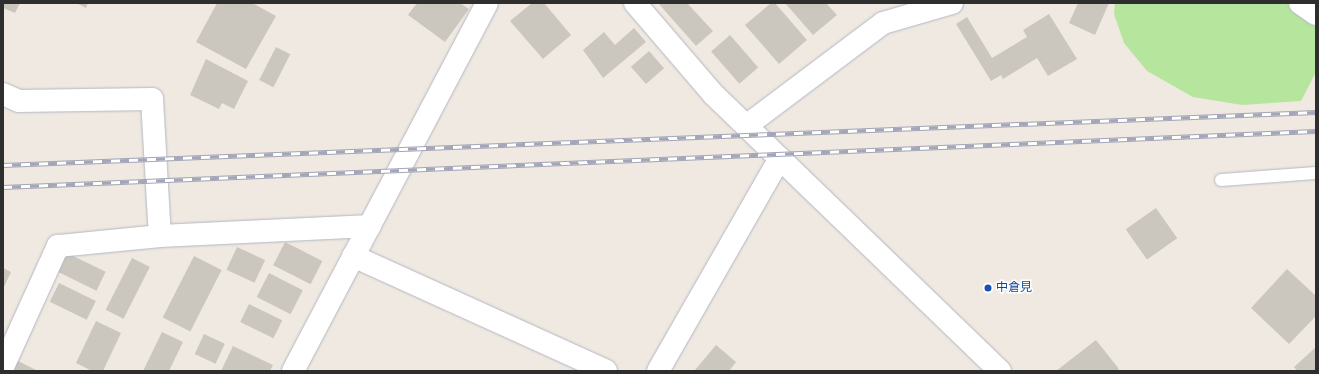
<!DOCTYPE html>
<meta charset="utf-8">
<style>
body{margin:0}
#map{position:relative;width:1319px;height:374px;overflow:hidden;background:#efe9e1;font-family:"Asap Condensed","Noto Sans JP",sans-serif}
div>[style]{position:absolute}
.green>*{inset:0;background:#b6e59e}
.building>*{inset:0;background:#cbc7bf;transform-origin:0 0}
.roads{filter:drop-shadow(0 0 1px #b4b7c1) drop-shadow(0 0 1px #b4b7c1)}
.service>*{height:12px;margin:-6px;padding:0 6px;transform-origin:6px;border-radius:6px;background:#fff}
.minor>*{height:22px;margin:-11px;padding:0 11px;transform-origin:11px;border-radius:11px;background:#fff}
.tertiary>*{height:22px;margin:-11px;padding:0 11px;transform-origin:11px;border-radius:11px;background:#fff}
.rail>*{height:4.5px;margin-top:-2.25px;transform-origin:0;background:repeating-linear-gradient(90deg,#fff 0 9px,#a3a6b8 0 18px);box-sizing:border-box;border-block:1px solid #a3a6b8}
.dots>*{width:11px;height:11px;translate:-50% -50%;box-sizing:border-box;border:2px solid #fff;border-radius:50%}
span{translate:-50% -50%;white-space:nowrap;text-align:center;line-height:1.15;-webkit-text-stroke:3px #fff;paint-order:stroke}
.transit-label{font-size:12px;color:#164399}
.left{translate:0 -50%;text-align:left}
.frame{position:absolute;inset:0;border:4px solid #2e2e2e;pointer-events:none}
</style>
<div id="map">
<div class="green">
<div style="clip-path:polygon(1115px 3px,1316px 3px,1316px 72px,1301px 101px,1242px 105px,1193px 97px,1147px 71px,1124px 43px,1114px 14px)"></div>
</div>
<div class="building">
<div style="clip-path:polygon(3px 3px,20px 3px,15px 13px,3px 8px)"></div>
<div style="clip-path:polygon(76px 3px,88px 3px,86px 8px)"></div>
<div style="clip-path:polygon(217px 3px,252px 3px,276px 16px,246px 69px,196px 42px)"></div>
<div style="clip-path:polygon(417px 3px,460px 3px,469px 9px,445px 42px,408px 15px)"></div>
<div style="clip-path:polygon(532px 3px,544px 3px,571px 35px,543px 59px,510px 21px)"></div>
<div style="clip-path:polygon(658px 3px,687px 3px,713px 31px,696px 46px)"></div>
<div style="clip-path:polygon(771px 3px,775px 3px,807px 40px,779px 64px,745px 25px)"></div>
<div style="clip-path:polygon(785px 3px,826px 3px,837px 15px,813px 35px)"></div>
<div style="clip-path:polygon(1078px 3px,1109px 3px,1095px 35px,1069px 23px)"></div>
<div style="clip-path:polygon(1049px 14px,1077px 59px,1048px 76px,1037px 58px,1003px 79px,1001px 75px,991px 81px,956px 24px,967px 17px,992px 58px,1027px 37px,1023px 30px)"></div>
<div style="clip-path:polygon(634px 28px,646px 42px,603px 78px,583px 50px,604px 32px,615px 45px)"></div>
<div style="left:730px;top:35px;width:43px;height:25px;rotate:49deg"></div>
<div style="left:276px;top:47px;width:16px;height:37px;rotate:27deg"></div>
<div style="left:649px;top:51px;width:23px;height:24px;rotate:49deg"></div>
<div style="clip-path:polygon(206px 59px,248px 81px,234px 109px,222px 103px,219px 109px,190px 95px)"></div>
<div style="left:1156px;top:208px;width:37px;height:37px;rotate:55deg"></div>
<div style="left:285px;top:242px;width:42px;height:26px;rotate:27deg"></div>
<div style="left:237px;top:247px;width:31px;height:25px;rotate:25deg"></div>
<div style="left:67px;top:253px;width:43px;height:21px;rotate:26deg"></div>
<div style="left:194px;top:256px;width:31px;height:69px;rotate:27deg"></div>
<div style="left:132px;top:258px;width:20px;height:58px;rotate:27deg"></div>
<div style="clip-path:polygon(3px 268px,11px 272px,3px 289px)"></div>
<div style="clip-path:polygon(1287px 269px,1316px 296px,1316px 316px,1289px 344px,1251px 308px)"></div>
<div style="left:269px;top:273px;width:38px;height:27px;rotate:27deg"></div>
<div style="left:59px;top:283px;width:41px;height:21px;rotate:26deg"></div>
<div style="left:249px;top:304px;width:37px;height:20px;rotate:26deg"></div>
<div style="clip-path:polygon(96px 321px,121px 333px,103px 371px,92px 371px,76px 363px)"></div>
<div style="clip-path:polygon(162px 332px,183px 342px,169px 371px,143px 371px)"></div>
<div style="left:204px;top:334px;width:23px;height:22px;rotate:25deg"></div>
<div style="clip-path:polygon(1096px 340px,1119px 369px,1116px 371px,1056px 371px)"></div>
<div style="clip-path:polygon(716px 345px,736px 362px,729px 371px,697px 371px,695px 370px)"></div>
<div style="clip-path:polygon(233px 346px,273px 365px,270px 371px,221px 371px)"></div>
<div style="clip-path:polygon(1316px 347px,1316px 371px,1297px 371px,1294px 367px)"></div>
<div style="clip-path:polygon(16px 360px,38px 371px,11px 371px)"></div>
</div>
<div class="roads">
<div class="service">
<div style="left:1221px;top:180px;width:95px;rotate:-4.2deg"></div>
</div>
<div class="minor">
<div style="left:635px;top:3px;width:120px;rotate:49.4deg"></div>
<div style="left:713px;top:94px;width:399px;rotate:44deg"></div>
<div style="left:1300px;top:3px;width:19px;rotate:35deg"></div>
<div style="left:3px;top:94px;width:17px;rotate:24deg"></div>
<div style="left:19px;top:101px;width:133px;rotate:-0.9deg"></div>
<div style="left:152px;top:99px;width:137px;rotate:86.7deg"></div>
<div style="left:160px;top:236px;width:210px;rotate:-2.7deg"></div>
<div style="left:746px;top:126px;width:171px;rotate:-36.9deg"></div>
<div style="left:883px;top:23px;width:72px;rotate:-16.2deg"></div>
<div style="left:353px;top:256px;width:278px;rotate:24.4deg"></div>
<div style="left:3px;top:367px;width:133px;rotate:-65.6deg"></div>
<div style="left:58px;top:246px;width:102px;rotate:-5.6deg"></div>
<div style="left:658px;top:371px;width:245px;rotate:-60.2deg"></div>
</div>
<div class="tertiary">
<div style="left:293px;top:371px;width:416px;rotate:-62.2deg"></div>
</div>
</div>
<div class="rail">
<div style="left:3px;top:165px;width:1314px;rotate:-2.31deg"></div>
<div style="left:3px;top:187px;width:1314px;rotate:-2.44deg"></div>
</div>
<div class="dots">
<div style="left:988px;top:288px;background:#1a4fb4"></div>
</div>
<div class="transit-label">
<span class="left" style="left:996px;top:288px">中倉見</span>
</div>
<div class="frame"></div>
</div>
